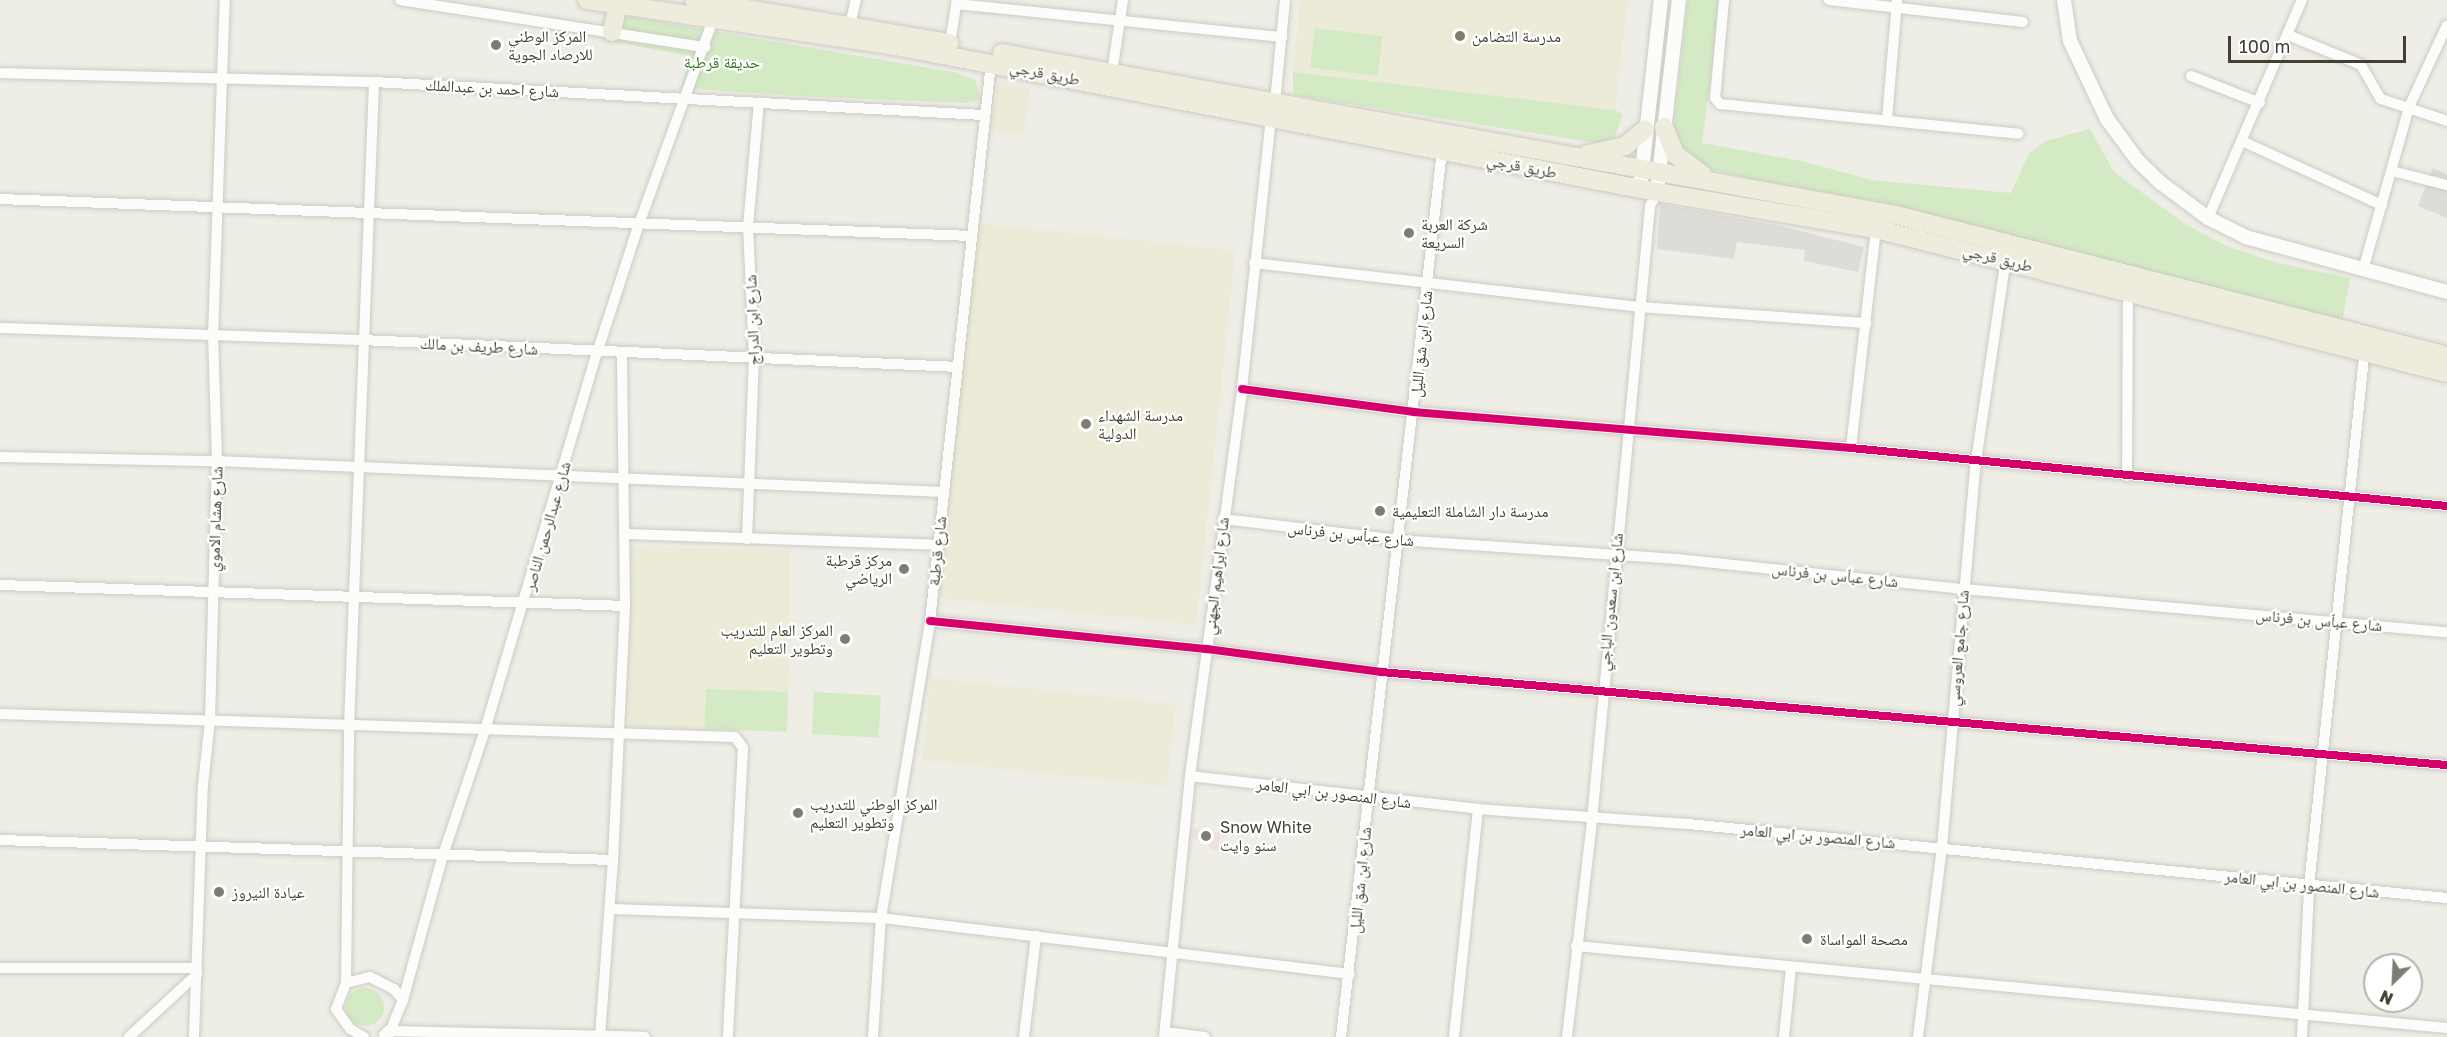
<!DOCTYPE html>
<meta charset="utf-8">
<style>
body{margin:0}
#map{position:relative;width:2447px;height:1037px;overflow:hidden;background:#eeede6;font-family:"Golos Text","Noto Naskh Arabic",sans-serif}
div>[style]{position:absolute}
.education>*{inset:0;background:#ecebd7;transform-origin:0 0}
.medical>*{inset:0;background:#eee2da}
.green>*{inset:0;background:#d4eac4;transform-origin:0 0}
.round{border-radius:50%}
.parking>*{inset:0;background:#dddcd6}
.roads{filter:drop-shadow(0 0 2px #cccbc4) drop-shadow(0 0 2px #cccbc4)}
.minor>*{height:10px;margin:-5px;padding:0 5px;transform-origin:5px;border-radius:5px;background:#fcfcfb}
.tertiary>*{height:14px;margin:-7px;padding:0 7px;transform-origin:7px;border-radius:7px;background:#fcfcfb}
.trunk>*{height:18px;margin:-9px;padding:0 9px;transform-origin:9px;border-radius:9px;background:#eeecdc}
.cycleway>*{height:8px;margin:-4px;padding:0 4px;transform-origin:4px;border-radius:4px;background:#d6006c}
.dots>*{width:16px;height:16px;translate:-50% -50%;box-sizing:border-box;border:3px solid #fff;border-radius:50%}
span{translate:-50% -50%;white-space:nowrap;text-align:center;line-height:1.15;-webkit-text-stroke:4.5px #fff;paint-order:stroke}
.poi-label{font-size:16px;color:#434033}
.left{translate:0 -50%;text-align:left}
.right{translate:-100% -50%;text-align:right}
.park-label{font-size:16px;color:#347526}
.street-label{font-size:16px;color:#434033}
.north{position:absolute;left:2363px;top:953px;width:60px;height:60px;box-sizing:border-box;background:#fff;border:2px solid #b4b3ad;border-radius:50%;rotate:204deg;font-size:16px;font-weight:700;line-height:24px;text-align:center;color:#434033}
.north::after{content:'';display:block;margin:auto;width:21px;height:27px;background:#7f7d72;clip-path:polygon(50% 0,100% 100%,50% 72%,0 100%)}
.scale{position:absolute;left:2228px;top:36px;width:178px;height:27px;box-sizing:border-box;border:3px solid #434033;border-top:0;padding-left:8px;font-size:18px;line-height:21px;white-space:nowrap;color:#434033;-webkit-text-stroke:4px #fff;paint-order:stroke}
</style>
<div id="map">
<div class="education">
<div style="clip-path:polygon(1300px 0,1628px 0,1615px 110px,1293px 72px)"></div>
<div style="left:998px;top:83px;width:33px;height:47px;rotate:9deg"></div>
<div style="left:976px;top:223px;width:261px;height:377px;rotate:6deg"></div>
<div style="left:632px;top:547px;width:159px;height:180px;rotate:1deg"></div>
<div style="left:931px;top:678px;width:246px;height:83px;rotate:6deg"></div>
</div>
<div class="medical">
<div style="clip-path:polygon(1193px 828px,1220px 833px,1219px 850px,1211px 850px,1206px 840px,1192px 839px)"></div>
</div>
<div class="green">
<div style="clip-path:polygon(1688px 0,1721px 0,1702px 143px,1806px 162px,1871px 180px,2011px 193px,2029px 153px,2046px 141px,2090px 129px,2114px 172px,2185px 224px,2227px 246px,2278px 263px,2350px 278px,2342px 322px,1698px 166px,1681px 144px,1674px 124px)"></div>
<div style="clip-path:polygon(624px 16px,953px 72px,975px 80px,982px 100px,965px 103px,798px 96px,681px 88px,691px 56px,614px 42px,618px 17px)"></div>
<div style="left:1315px;top:28px;width:68px;height:40px;rotate:7deg"></div>
<div style="clip-path:polygon(1293px 72px,1615px 110px,1623px 114px,1614px 139px,1604px 144px,1293px 95px)"></div>
<div style="left:706px;top:689px;width:82px;height:40px;rotate:2deg"></div>
<div style="left:814px;top:692px;width:67px;height:42px;rotate:3deg"></div>
<div class="round" style="left:346px;top:988px;width:38px;height:38px"></div>
</div>
<div class="parking">
<div style="clip-path:polygon(2433px 168px,2447px 174px,2447px 218px,2418px 206px)"></div>
<div style="clip-path:polygon(1660px 204px,1776px 225px,1864px 247px,1858px 272px,1804px 261px,1805px 250px,1737px 242px,1734px 259px,1657px 249px)"></div>
</div>
<div class="roads">
<div class="minor">
<div style="left:400px;top:0;width:309px;rotate:8.8deg"></div>
<div style="left:1724px;top:0;width:98px;rotate:95.2deg"></div>
<div style="left:1715px;top:98px;width:8px;rotate:50deg"></div>
<div style="left:1720px;top:104px;width:300px;rotate:5.7deg"></div>
<div style="left:1829px;top:0;width:195px;rotate:6.5deg"></div>
<div style="left:956px;top:4px;width:328px;rotate:5.8deg"></div>
<div style="left:850px;top:25px;width:26px;rotate:-77deg"></div>
<div style="left:2288px;top:35px;width:79px;rotate:22.3deg"></div>
<div style="left:2361px;top:65px;width:39px;rotate:60deg"></div>
<div style="left:2381px;top:99px;width:70px;rotate:18.4deg"></div>
<div style="left:950px;top:43px;width:44px;rotate:-80.8deg"></div>
<div style="left:1112px;top:72px;width:73px;rotate:-81.3deg"></div>
<div style="left:0;top:73px;width:374px;rotate:1.4deg"></div>
<div style="left:374px;top:82px;width:610px;rotate:3.1deg"></div>
<div style="left:2191px;top:76px;width:74px;rotate:21.4deg"></div>
<div style="left:1275px;top:102px;width:102px;rotate:-84.4deg"></div>
<div style="left:1887px;top:120px;width:120px;rotate:-85.2deg"></div>
<div style="left:2242px;top:141px;width:154px;rotate:24.6deg"></div>
<div style="left:2392px;top:171px;width:57px;rotate:14.3deg"></div>
<div style="left:0;top:199px;width:971px;rotate:2.18deg"></div>
<div style="left:2208px;top:218px;width:237px;rotate:-66.7deg"></div>
<div style="left:1254px;top:263px;width:389px;rotate:6.5deg"></div>
<div style="left:1641px;top:307px;width:226px;rotate:4.1deg"></div>
<div style="left:2363px;top:270px;width:169px;rotate:-74.2deg"></div>
<div style="left:2409px;top:107px;width:90px;rotate:-65.1deg"></div>
<div style="left:0;top:328px;width:362px;rotate:1.9deg"></div>
<div style="left:362px;top:340px;width:597px;rotate:2.59deg"></div>
<div style="left:1242px;top:389px;width:174px;rotate:7.6deg"></div>
<div style="left:1414px;top:412px;width:438px;rotate:4.7deg"></div>
<div style="left:1851px;top:448px;width:599px;rotate:5.56deg"></div>
<div style="left:1851px;top:448px;width:220px;rotate:-83.5deg"></div>
<div style="left:0;top:457px;width:217px;rotate:1.1deg"></div>
<div style="left:217px;top:461px;width:727px;rotate:2.45deg"></div>
<div style="left:2127px;top:476px;width:182px;rotate:-89.7deg"></div>
<div style="left:1223px;top:519px;width:176px;rotate:6.8deg"></div>
<div style="left:1398px;top:540px;width:280px;rotate:3.9deg"></div>
<div style="left:1677px;top:559px;width:288px;rotate:6deg"></div>
<div style="left:1963px;top:589px;width:486px;rotate:5.1deg"></div>
<div style="left:626px;top:534px;width:311px;rotate:2deg"></div>
<div style="left:747px;top:539px;width:181px;rotate:-87.8deg"></div>
<div style="left:754px;top:358px;width:131px;rotate:-92.6deg"></div>
<div style="left:748px;top:227px;width:125px;rotate:-85deg"></div>
<div style="left:0;top:585px;width:625px;rotate:1.92deg"></div>
<div style="left:930px;top:621px;width:278px;rotate:5.8deg"></div>
<div style="left:1207px;top:649px;width:176px;rotate:7.5deg"></div>
<div style="left:1381px;top:672px;width:1070px;rotate:4.99deg"></div>
<div style="left:0;top:714px;width:735px;rotate:1.79deg"></div>
<div style="left:735px;top:737px;width:14px;rotate:54deg"></div>
<div style="left:743px;top:748px;width:289px;rotate:93deg"></div>
<div style="left:1190px;top:776px;width:290px;rotate:6.5deg"></div>
<div style="left:1478px;top:809px;width:211px;rotate:4.1deg"></div>
<div style="left:1688px;top:824px;width:763px;rotate:5.57deg"></div>
<div style="left:0;top:840px;width:613px;rotate:1.87deg"></div>
<div style="left:610px;top:909px;width:271px;rotate:1.9deg"></div>
<div style="left:881px;top:918px;width:472px;rotate:6.8deg"></div>
<div style="left:1576px;top:946px;width:875px;rotate:5.38deg"></div>
<div style="left:0;top:968px;width:197px"></div>
<div style="left:346px;top:983px;width:25px;rotate:-14deg"></div>
<div style="left:370px;top:977px;width:27px;rotate:27deg"></div>
<div style="left:394px;top:989px;width:14px;rotate:51deg"></div>
<div style="left:1165px;top:1032px;width:40px;rotate:7.1deg"></div>
<div style="left:384px;top:1035px;width:6px;rotate:-45deg"></div>
<div style="left:388px;top:1031px;width:257px;rotate:1.3deg"></div>
<div style="left:129px;top:1037px;width:93px;rotate:-42.8deg"></div>
<div style="left:194px;top:1037px;width:252px;rotate:-88deg"></div>
<div style="left:203px;top:785px;width:64px;rotate:-83.8deg"></div>
<div style="left:210px;top:721px;width:260px;rotate:-88.5deg"></div>
<div style="left:217px;top:461px;width:125px;rotate:-91.8deg"></div>
<div style="left:213px;top:336px;width:336px;rotate:-88deg"></div>
<div style="left:364px;top:1037px;width:16px;rotate:-150deg"></div>
<div style="left:350px;top:1029px;width:24px;rotate:-125deg"></div>
<div style="left:336px;top:1009px;width:28px;rotate:-69deg"></div>
<div style="left:346px;top:983px;width:258px;rotate:-89.3deg"></div>
<div style="left:349px;top:725px;width:643px;rotate:-87.77deg"></div>
<div style="left:388px;top:1037px;width:40px;rotate:-68deg"></div>
<div style="left:403px;top:1000px;width:150px;rotate:-74.6deg"></div>
<div style="left:443px;top:855px;width:132px;rotate:-71.4deg"></div>
<div style="left:485px;top:730px;width:393px;rotate:-73.5deg"></div>
<div style="left:597px;top:353px;width:136px;rotate:-72deg"></div>
<div style="left:639px;top:224px;width:220px;rotate:-70.1deg"></div>
<div style="left:600px;top:1037px;width:177px;rotate:-85.8deg"></div>
<div style="left:613px;top:860px;width:254px;rotate:-87.3deg"></div>
<div style="left:625px;top:606px;width:252px;rotate:-90.7deg"></div>
<div style="left:873px;top:1037px;width:119px;rotate:-86.2deg"></div>
<div style="left:881px;top:918px;width:301px;rotate:-80.6deg"></div>
<div style="left:930px;top:621px;width:561px;rotate:-83.76deg"></div>
<div style="left:1024px;top:1037px;width:102px;rotate:-83.2deg"></div>
<div style="left:1164px;top:1037px;width:262px;rotate:-84.3deg"></div>
<div style="left:1190px;top:776px;width:390px;rotate:-82.3deg"></div>
<div style="left:1242px;top:389px;width:275px;rotate:-83.9deg"></div>
<div style="left:1341px;top:1037px;width:892px;rotate:-83.5deg"></div>
<div style="left:1454px;top:1037px;width:229px;rotate:-84deg"></div>
<div style="left:1567px;top:1037px;width:218px;rotate:-83.4deg"></div>
<div style="left:1592px;top:820px;width:617px;rotate:-84.6deg"></div>
<div style="left:1650px;top:206px;width:16px;rotate:-63deg"></div>
<div style="left:1784px;top:1037px;width:69px;rotate:-84.2deg"></div>
<div style="left:1918px;top:1037px;width:192px;rotate:-82.8deg"></div>
<div style="left:1942px;top:847px;width:387px;rotate:-85deg"></div>
<div style="left:1976px;top:461px;width:204px;rotate:-81.6deg"></div>
<div style="left:2302px;top:1037px;width:151px;rotate:-87.3deg"></div>
<div style="left:2309px;top:886px;width:541px;rotate:-84.06deg"></div>
</div>
<div class="tertiary">
<div style="left:2064px;top:0;width:41px;rotate:81.7deg"></div>
<div style="left:2070px;top:41px;width:86px;rotate:64.6deg"></div>
<div style="left:2107px;top:119px;width:52px;rotate:53.6deg"></div>
<div style="left:2138px;top:161px;width:32px;rotate:44deg"></div>
<div style="left:2161px;top:183px;width:59px;rotate:36.7deg"></div>
<div style="left:2208px;top:218px;width:42px;rotate:26.6deg"></div>
<div style="left:2246px;top:237px;width:208px;rotate:15.3deg"></div>
<div style="left:1640px;top:189px;width:190px;rotate:-83.7deg"></div>
<div style="left:1657px;top:192px;width:193px;rotate:-83.5deg"></div>
</div>
<div class="trunk">
<div style="left:587px;top:0;width:312px;rotate:8.5deg"></div>
<div style="left:896px;top:46px;width:775px;rotate:10.86deg"></div>
<div style="left:1657px;top:192px;width:222px;rotate:9.6deg"></div>
<div style="left:1876px;top:229px;width:589px;rotate:14.15deg"></div>
<div style="left:694px;top:0;width:259px;rotate:9.6deg"></div>
<div style="left:612px;top:32px;width:29px;rotate:-78deg"></div>
<div style="left:1002px;top:53px;width:909px;rotate:10.27deg"></div>
<div style="left:1896px;top:215px;width:569px;rotate:14.35deg"></div>
<div style="left:1664px;top:127px;width:29px;rotate:68deg"></div>
<div style="left:1675px;top:154px;width:34px;rotate:37deg"></div>
<div style="left:1588px;top:154px;width:38px;rotate:-12deg"></div>
<div style="left:1625px;top:146px;width:26px;rotate:-40deg"></div>
</div>
</div>
<div class="cycleway">
<div style="left:1242px;top:389px;width:174px;rotate:7.6deg"></div>
<div style="left:1414px;top:412px;width:438px;rotate:4.7deg"></div>
<div style="left:1851px;top:448px;width:599px;rotate:5.56deg"></div>
<div style="left:930px;top:621px;width:278px;rotate:5.8deg"></div>
<div style="left:1207px;top:649px;width:176px;rotate:7.5deg"></div>
<div style="left:1381px;top:672px;width:1070px;rotate:4.99deg"></div>
</div>
<div class="dots">
<div style="left:1460px;top:36px;background:#7f7d72"></div>
<div style="left:496px;top:45px;background:#7f7d72"></div>
<div style="left:1409px;top:233px;background:#7f7d72"></div>
<div style="left:1086px;top:424px;background:#7f7d72"></div>
<div style="left:1380px;top:511px;background:#7f7d72"></div>
<div style="left:904px;top:569px;background:#7f7d72"></div>
<div style="left:845px;top:639px;background:#7f7d72"></div>
<div style="left:798px;top:813px;background:#7f7d72"></div>
<div style="left:1206px;top:836px;background:#7f7d72"></div>
<div style="left:219px;top:892px;background:#7f7d72"></div>
<div style="left:1807px;top:939px;background:#7f7d72"></div>
</div>
<div class="poi-label">
<span class="left" style="left:508px;top:45px">المركز الوطني<br>للارصاد الجوية</span>
<span class="left" style="left:1472px;top:36px">مدرسة التضامن</span>
<span class="left" style="left:1421px;top:233px">شركة العربة<br>السريعة</span>
<span class="left" style="left:1098px;top:424px">مدرسة الشهداء<br>الدولية</span>
<span class="left" style="left:1392px;top:511px">مدرسة دار الشاملة التعليمية</span>
<span class="right" style="left:892px;top:569px">مركز قرطبة<br>الرياضي</span>
<span class="right" style="left:833px;top:639px">المركز العام للتدريب<br>وتطوير التعليم</span>
<span class="left" style="left:810px;top:813px">المركز الوطني للتدريب<br>وتطوير التعليم</span>
<span class="left" style="left:1220px;top:836px">Snow White<br>سنو وايت</span>
<span class="left" style="left:232px;top:892px">عيادة النيروز</span>
<span class="left" style="left:1820px;top:939px">مصحة المواساة</span>
</div>
<div class="park-label">
<span style="left:722px;top:62px">حديقة قرطبة</span>
</div>
<div class="street-label">
<span style="left:1045px;top:73px;rotate:11deg">طريق قرجي</span>
<span style="left:492px;top:88px;rotate:3deg">شارع احمد بن عبدالملك</span>
<span style="left:1522px;top:166px;rotate:11deg">طريق قرجي</span>
<span style="left:1998px;top:258px;rotate:14deg">طريق قرجي</span>
<span style="left:752px;top:320px;rotate:-92deg">شارع ابن الدراج</span>
<span style="left:1421px;top:344px;rotate:-84deg">شارع ابن شق الليل</span>
<span style="left:479px;top:346px;rotate:3deg">شارع طريف بن مالك</span>
<span style="left:215px;top:519px;rotate:-88deg">شارع هشام الاموي</span>
<span style="left:547px;top:526px;rotate:-74deg">شارع عبدالرحمن الناصر</span>
<span style="left:1351px;top:534px;rotate:6deg">شارع عباّس بن فرناس</span>
<span style="left:937px;top:551px;rotate:-84deg">شارع قرطبة</span>
<span style="left:1835px;top:575px;rotate:6deg">شارع عباّس بن فرناس</span>
<span style="left:1216px;top:576px;rotate:-83deg">شارع ابراهيم الجهني</span>
<span style="left:1610px;top:602px;rotate:-84deg">شارع ابن سعدون الباجي</span>
<span style="left:2319px;top:620px;rotate:5deg">شارع عباّس بن فرناس</span>
<span style="left:1958px;top:648px;rotate:-85deg">شارع جامع العروسي</span>
<span style="left:1334px;top:793px;rotate:7deg">شارع المنصور بن ابي العامر</span>
<span style="left:1818px;top:836px;rotate:5deg">شارع المنصور بن ابي العامر</span>
<span style="left:1360px;top:880px;rotate:-84deg">شارع ابن شق الليل</span>
<span style="left:2302px;top:884px;rotate:6deg">شارع المنصور بن ابي العامر</span>
</div>
<div class="north">N</div>
<div class="scale">100 m</div>
</div>
